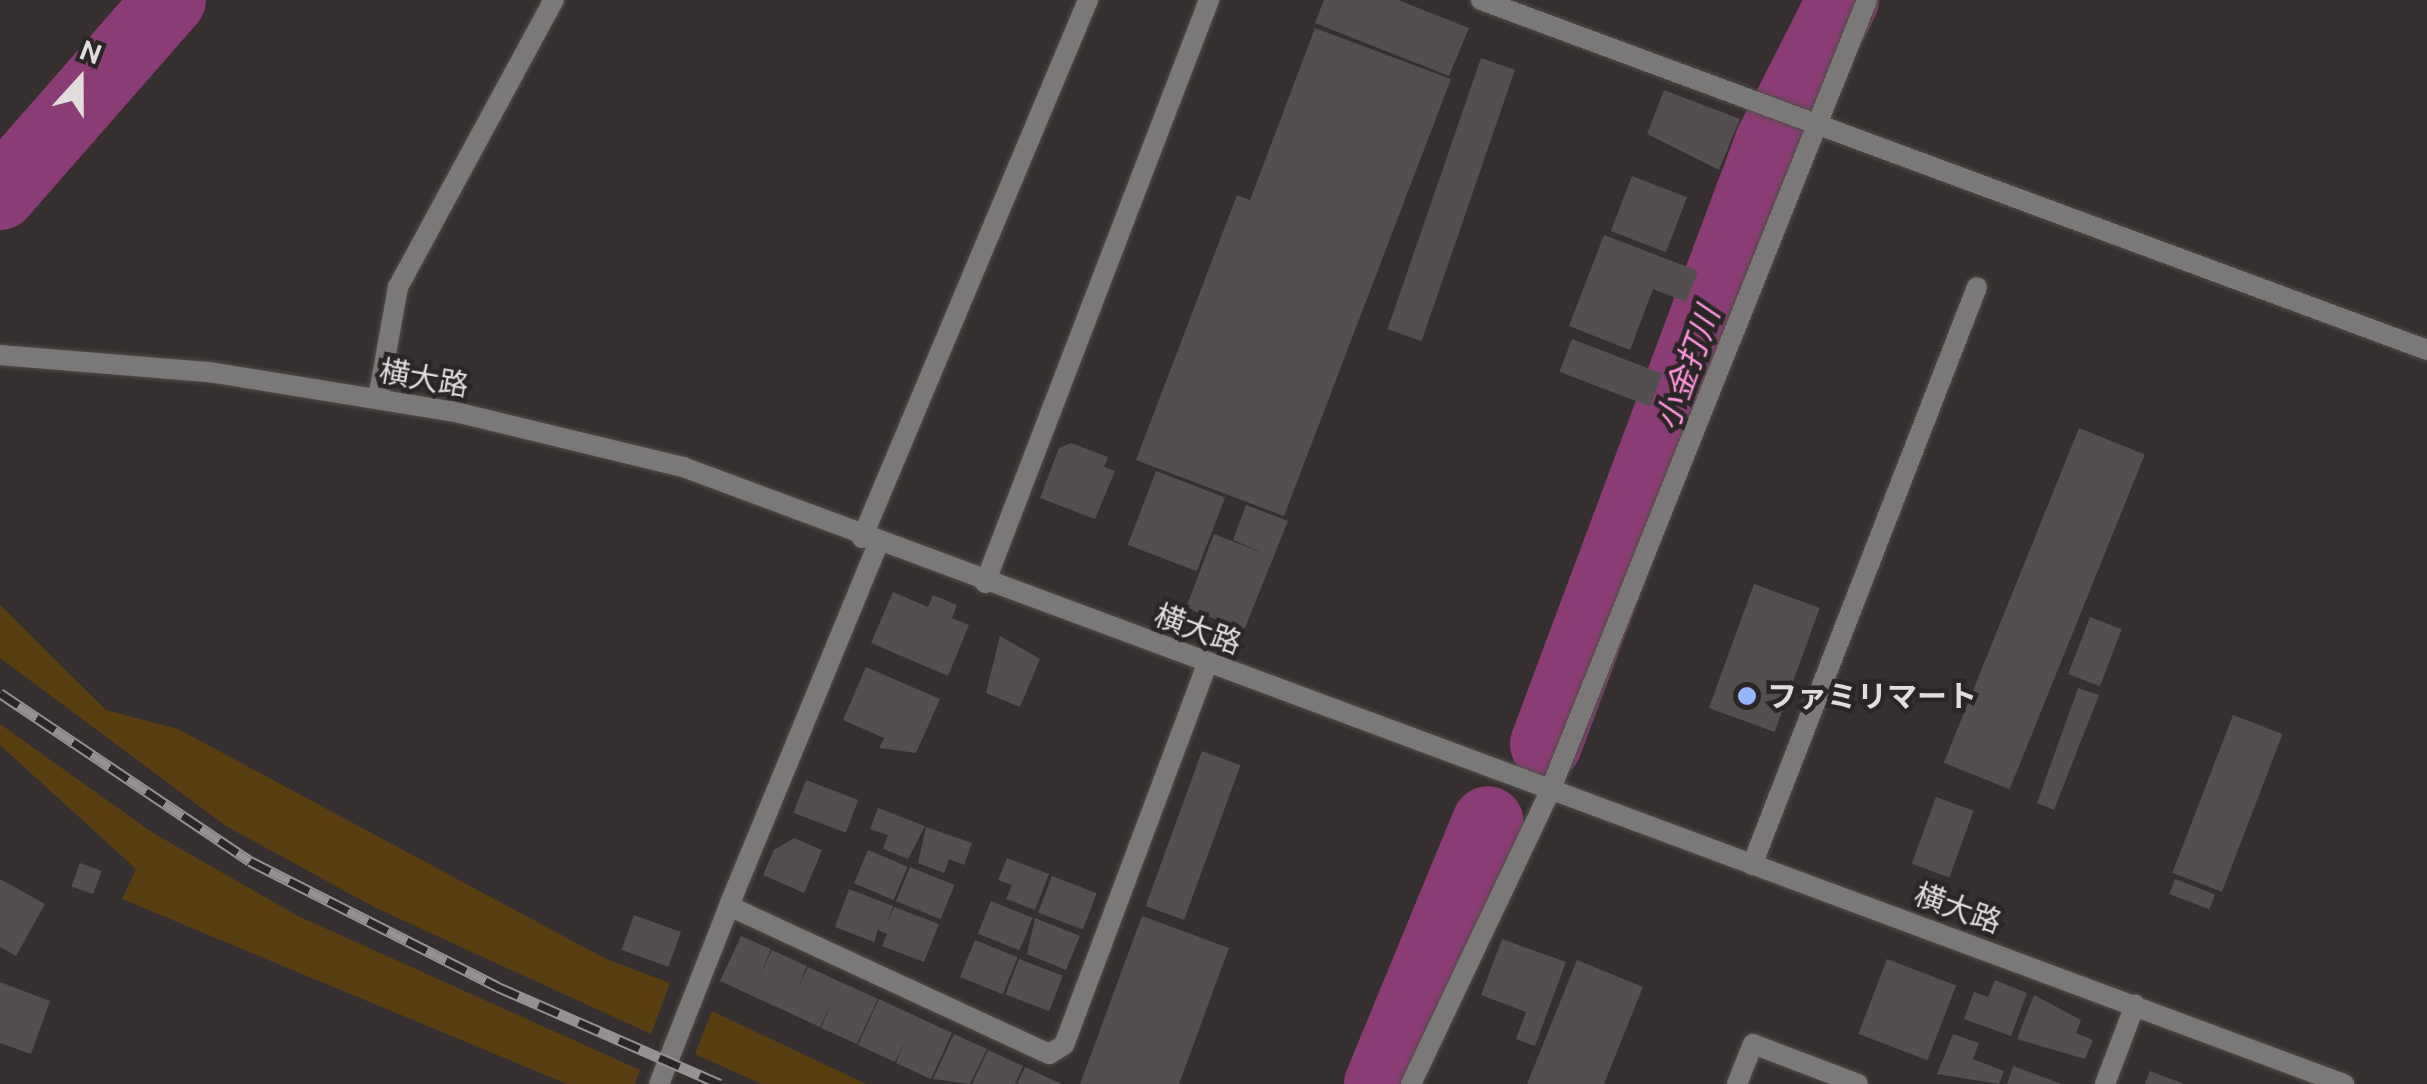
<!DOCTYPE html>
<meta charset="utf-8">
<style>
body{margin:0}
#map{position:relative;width:2427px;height:1084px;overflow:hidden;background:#35302f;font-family:Ubuntu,"Noto Sans JP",sans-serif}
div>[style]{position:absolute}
.green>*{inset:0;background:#583e11}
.river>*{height:72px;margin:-36px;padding:0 36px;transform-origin:36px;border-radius:36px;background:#8a3d74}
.building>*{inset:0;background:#534e4f;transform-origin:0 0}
.roads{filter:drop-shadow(0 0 2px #504c4b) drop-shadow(0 0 2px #504c4b)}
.lane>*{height:20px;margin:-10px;padding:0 10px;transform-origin:10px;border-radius:10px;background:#7b7978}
.street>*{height:20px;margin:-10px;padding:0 10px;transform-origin:10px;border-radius:10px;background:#7b7978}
.rail>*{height:11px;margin-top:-5.5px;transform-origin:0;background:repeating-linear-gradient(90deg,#2b2626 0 22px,#959190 0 44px);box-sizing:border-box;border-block:2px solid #959190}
.dots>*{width:28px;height:28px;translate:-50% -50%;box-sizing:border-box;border:5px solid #2b2626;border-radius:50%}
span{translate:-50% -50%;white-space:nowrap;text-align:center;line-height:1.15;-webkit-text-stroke:9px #2b2626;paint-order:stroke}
.street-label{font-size:30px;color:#e0dddc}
.poi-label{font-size:30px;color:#e0dddc;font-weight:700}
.left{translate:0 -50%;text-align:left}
.water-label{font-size:32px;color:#ff94df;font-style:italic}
.north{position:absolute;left:30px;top:30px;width:100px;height:100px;-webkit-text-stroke:8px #2b2626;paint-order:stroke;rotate:21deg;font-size:28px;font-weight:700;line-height:40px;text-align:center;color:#e0dddc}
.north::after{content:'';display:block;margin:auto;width:35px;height:45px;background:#e0dddc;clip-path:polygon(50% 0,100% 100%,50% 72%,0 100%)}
</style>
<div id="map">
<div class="green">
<div style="clip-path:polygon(0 605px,106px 710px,178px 729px,606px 959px,670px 983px,651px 1034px,376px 908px,226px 826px,0 658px)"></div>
<div style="clip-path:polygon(0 724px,153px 833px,298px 916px,640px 1070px,635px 1084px,567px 1084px,122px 899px,136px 869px,0 745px)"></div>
<div style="clip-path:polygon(712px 1011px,866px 1084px,761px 1084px,695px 1054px)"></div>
</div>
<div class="river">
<div style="left:0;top:194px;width:258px;rotate:-48.8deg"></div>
<div style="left:1546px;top:744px;width:643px;rotate:-69.51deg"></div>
<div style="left:1771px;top:142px;width:159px;rotate:-63.1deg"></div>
<div style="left:1380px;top:1084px;width:283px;rotate:-67.6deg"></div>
</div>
<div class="building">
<div style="clip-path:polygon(1324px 0,1398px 0,1469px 28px,1449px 76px,1315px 23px)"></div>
<div style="clip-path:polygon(1315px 28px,1451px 79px,1284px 516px,1136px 460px,1237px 195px,1250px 200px)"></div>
<div style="left:1481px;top:58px;width:36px;height:287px;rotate:19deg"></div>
<div style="clip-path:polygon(1664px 90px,1740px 119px,1719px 170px,1647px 134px)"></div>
<div style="left:1632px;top:176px;width:59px;height:59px;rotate:21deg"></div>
<div style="clip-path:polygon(1604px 235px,1698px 271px,1686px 302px,1653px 289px,1630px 350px,1569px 326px)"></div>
<div style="left:1572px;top:339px;width:97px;height:35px;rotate:21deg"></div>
<div style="left:2079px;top:428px;width:71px;height:361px;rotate:22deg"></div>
<div style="clip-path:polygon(1071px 443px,1108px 457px,1104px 467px,1115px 471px,1095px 519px,1040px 498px,1059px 448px)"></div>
<div style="left:1156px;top:471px;width:74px;height:79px;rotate:21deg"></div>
<div style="clip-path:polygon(1246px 505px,1288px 521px,1244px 630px,1186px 608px,1214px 534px,1268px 555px,1233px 540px)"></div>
<div style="left:1754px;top:584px;width:70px;height:132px;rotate:20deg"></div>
<div style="clip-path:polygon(893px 592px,928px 607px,933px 595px,957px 605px,952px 618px,969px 625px,948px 676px,871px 643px)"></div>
<div style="left:2090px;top:617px;width:34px;height:61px;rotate:21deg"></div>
<div style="clip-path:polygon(1000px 636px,1040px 659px,1020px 707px,986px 693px)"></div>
<div style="clip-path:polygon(866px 667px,940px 699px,916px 753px,879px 748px,884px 738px,843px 720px)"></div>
<div style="clip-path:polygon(2078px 688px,2099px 695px,2054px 810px,2037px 803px)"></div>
<div style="left:2233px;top:715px;width:53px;height:169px;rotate:21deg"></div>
<div style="left:1202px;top:751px;width:41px;height:165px;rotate:20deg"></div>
<div style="left:806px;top:780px;width:56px;height:35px;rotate:21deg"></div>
<div style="left:1936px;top:797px;width:40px;height:71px;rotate:20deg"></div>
<div style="clip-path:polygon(878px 808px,925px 826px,908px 859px,883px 849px,888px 835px,870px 829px)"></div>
<div style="clip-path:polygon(926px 827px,972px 843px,964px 865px,949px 859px,944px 873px,918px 863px)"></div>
<div style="clip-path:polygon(794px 838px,822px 850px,804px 893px,763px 875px,774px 850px)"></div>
<div style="left:868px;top:850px;width:43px;height:36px;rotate:23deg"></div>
<div style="clip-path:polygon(1007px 858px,1049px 874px,1035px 910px,1006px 899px,1012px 885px,998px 880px)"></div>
<div style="left:80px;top:863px;width:23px;height:25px;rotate:20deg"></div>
<div style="left:910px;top:867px;width:48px;height:37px;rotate:22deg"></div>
<div style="left:1052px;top:876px;width:48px;height:39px;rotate:21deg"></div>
<div style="clip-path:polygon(0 879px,45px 904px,16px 956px,0 947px)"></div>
<div style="left:2175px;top:879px;width:43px;height:16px;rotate:21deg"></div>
<div style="clip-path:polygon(849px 889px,893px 906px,887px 924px,894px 907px,939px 924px,924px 962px,882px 946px,887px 934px,878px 930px,874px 942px,835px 927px)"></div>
<div style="left:991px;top:901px;width:45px;height:35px;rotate:22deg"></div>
<div style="left:634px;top:915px;width:50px;height:37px;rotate:20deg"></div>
<div style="clip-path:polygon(1142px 916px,1229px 948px,1179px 1084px,1080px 1084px)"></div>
<div style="clip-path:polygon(1035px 918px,1080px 936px,1066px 970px,1027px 954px)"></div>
<div style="clip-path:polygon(741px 936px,771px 949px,760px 975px,772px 950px,807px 966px,798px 988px,808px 967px,878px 999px,857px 1044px,821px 1028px,831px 1004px,820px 1027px,720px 981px)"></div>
<div style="clip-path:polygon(1502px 939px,1566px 962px,1535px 1046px,1516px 1039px,1526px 1012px,1481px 995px)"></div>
<div style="left:975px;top:940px;width:46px;height:40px;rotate:22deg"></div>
<div style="left:1019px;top:959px;width:47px;height:38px;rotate:21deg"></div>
<div style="left:1887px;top:959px;width:74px;height:80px;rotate:21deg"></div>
<div style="clip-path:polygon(1577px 960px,1643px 987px,1604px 1084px,1527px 1084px)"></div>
<div style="clip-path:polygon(1995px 980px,2027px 993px,2011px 1036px,1964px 1019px,1974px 992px,1988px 997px)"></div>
<div style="clip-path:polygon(0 982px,50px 1001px,31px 1054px,0 1043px)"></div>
<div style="clip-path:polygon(2034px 995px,2081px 1020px,2076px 1033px,2093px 1040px,2085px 1059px,2017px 1039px)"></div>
<div style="clip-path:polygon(879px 999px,952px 1033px,931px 1079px,896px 1063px,905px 1041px,895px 1062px,858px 1045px)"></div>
<div style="clip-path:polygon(954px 1034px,987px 1049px,970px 1084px,933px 1079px)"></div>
<div style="clip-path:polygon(1953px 1034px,1979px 1043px,1973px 1059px,2004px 1071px,1999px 1084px,1937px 1074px)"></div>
<div style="clip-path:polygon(988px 1050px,1023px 1066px,1015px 1084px,972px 1084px)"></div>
<div style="clip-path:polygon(2013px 1066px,2062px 1084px,2007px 1084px)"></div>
<div style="clip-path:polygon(1025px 1067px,1062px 1084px,1017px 1084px)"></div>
<div style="clip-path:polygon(2150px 1071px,2184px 1084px,2145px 1084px)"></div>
</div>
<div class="roads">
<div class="lane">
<div style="left:1752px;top:865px;width:620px;rotate:-68.73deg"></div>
<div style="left:659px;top:1084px;width:191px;rotate:-68.5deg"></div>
<div style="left:1737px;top:1084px;width:43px;rotate:-68.2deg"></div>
<div style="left:1753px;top:1044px;width:112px;rotate:20.9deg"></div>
</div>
<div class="street">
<div style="left:1481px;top:0;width:1009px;rotate:20.3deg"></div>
<div style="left:0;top:355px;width:210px;rotate:4.7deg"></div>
<div style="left:209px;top:372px;width:245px;rotate:9.2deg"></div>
<div style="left:451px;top:411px;width:239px;rotate:13.6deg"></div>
<div style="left:683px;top:467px;width:1772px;rotate:20.38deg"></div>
<div style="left:378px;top:399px;width:114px;rotate:-79.9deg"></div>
<div style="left:398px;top:287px;width:327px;rotate:-61.5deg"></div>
<div style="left:862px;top:538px;width:584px;rotate:-67.21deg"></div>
<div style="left:878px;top:544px;width:391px;rotate:112.4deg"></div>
<div style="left:729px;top:906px;width:353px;rotate:24.8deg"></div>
<div style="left:1049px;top:1054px;width:17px;rotate:-31deg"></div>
<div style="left:1064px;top:1045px;width:406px;rotate:-69.4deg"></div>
<div style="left:985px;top:583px;width:625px;rotate:-68.98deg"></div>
<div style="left:1411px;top:1084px;width:324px;rotate:-64.6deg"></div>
<div style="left:1550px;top:791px;width:852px;rotate:-68.16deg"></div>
<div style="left:2105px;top:1084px;width:85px;rotate:-69.2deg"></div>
</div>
</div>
<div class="rail">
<div style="left:0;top:693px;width:301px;rotate:33.9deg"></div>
<div style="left:250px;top:861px;width:278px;rotate:26.9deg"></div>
<div style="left:498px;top:987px;width:242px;rotate:23.6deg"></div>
</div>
<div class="dots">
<div style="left:1747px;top:696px;background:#96b6fd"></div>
</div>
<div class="street-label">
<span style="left:424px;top:378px;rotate:10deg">横大路</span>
<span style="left:1198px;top:629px;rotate:20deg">横大路</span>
<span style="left:1958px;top:908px;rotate:20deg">横大路</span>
</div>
<div class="poi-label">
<span class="left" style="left:1767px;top:696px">ファミリマート</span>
</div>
<div class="water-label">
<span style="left:1687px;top:368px;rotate:-70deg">小金打川</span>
</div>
<div class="north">N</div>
</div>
